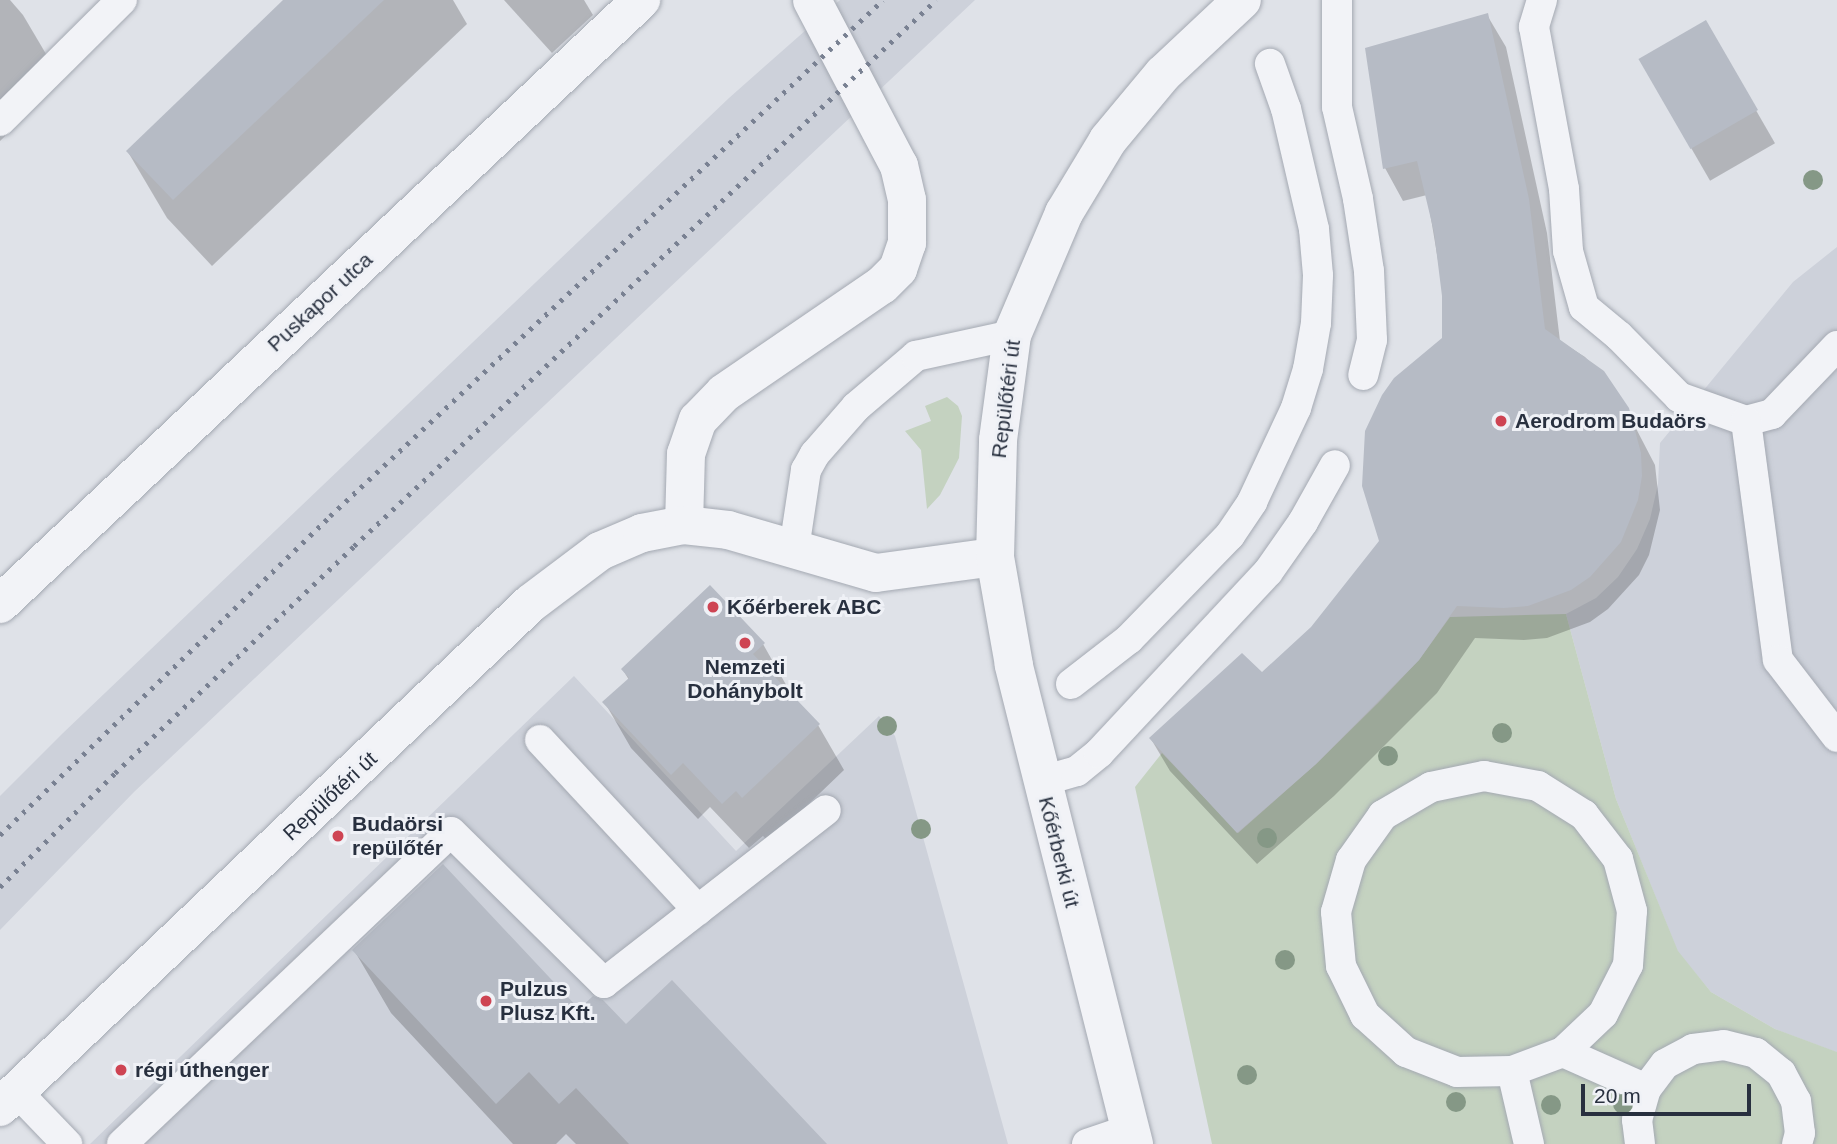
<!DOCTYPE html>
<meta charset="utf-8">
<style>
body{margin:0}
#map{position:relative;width:1837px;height:1144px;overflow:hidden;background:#dfe2e8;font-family:Arial,sans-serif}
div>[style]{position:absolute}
.built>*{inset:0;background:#cdd1da}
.green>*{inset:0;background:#c4d2c0}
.shadow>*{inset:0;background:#0003;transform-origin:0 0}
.building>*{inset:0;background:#b6bbc5;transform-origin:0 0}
.roads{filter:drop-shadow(0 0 2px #a4a9b2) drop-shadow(0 0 2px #a4a9b2)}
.service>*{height:30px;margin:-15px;padding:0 15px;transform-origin:15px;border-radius:15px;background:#f2f3f7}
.minor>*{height:38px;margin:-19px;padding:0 19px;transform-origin:19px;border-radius:19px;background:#f2f3f7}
.tertiary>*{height:38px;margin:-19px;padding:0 19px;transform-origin:19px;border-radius:19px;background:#f2f3f7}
.rail>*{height:5px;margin-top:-2.5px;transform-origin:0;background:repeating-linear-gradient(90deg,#798192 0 3.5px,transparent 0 10.5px)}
.trees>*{width:20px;height:20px;margin:-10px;border-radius:50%;background:#859886}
.dots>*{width:19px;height:19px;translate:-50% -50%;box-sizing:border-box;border:4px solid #eff1f6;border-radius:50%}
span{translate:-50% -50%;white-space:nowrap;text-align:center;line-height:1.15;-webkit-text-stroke:6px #eff1f6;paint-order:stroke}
.street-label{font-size:21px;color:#28303f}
.poi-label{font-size:21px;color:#28303f;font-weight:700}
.left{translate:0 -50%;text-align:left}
.scale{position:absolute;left:1581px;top:1084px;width:170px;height:32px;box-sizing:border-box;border:4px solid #28303f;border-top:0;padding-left:9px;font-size:21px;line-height:24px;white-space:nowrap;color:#28303f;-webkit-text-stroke:5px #eff1f6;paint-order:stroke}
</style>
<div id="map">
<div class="built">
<div style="clip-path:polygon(840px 0,975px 0,134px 792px,0 930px,0 796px,63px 733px,729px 98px)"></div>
<div style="clip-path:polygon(1837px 247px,1837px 1052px,1836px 1052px,1775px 1029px,1711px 992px,1678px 952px,1616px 799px,1566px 614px,1596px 598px,1618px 577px,1637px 549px,1650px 519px,1658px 484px,1660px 443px,1793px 282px)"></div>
<div style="clip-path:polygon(574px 676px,736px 851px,879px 716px,895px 736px,1008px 1144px,90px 1144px)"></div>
</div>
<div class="green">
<div style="clip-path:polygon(947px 397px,958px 406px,962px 416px,959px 458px,940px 495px,927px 509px,921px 450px,905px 431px,931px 421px,925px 406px)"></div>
<div style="clip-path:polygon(1566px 614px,1616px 799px,1678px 951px,1711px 992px,1775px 1029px,1837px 1052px,1837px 1144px,1212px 1144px,1135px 787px,1162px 753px,1238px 833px,1316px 764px,1378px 703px,1419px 660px,1450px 617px)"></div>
</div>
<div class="shadow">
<div style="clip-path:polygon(0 0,10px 0,23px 15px,62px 81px,0 141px)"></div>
<div style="clip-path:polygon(286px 0,453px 0,467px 24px,212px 266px,167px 218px,128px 152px)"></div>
<div style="clip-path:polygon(504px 0,584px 0,593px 15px,552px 53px)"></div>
<div style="clip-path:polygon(1487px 15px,1506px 47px,1547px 233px,1560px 341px,1585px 357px,1616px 390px,1655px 465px,1660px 510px,1649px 555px,1639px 575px,1608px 609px,1590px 622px,1547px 638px,1524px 640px,1475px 638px,1437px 693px,1334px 796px,1257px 864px,1170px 771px,1151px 739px,1262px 674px,1313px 628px,1381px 542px,1443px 338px,1444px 296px,1427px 195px,1403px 201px,1385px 168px)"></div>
<div style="left:1705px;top:22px;width:140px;height:75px;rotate:60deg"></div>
<div style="clip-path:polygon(763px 644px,789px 690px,787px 692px,818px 725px,844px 770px,769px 842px,763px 836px,749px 848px,710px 807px,698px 819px,631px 748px,605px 703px,629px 680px,623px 670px)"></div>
<div style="clip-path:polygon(354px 950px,626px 1026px,824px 1144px,576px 1144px,566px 1134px,556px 1144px,513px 1144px,391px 1013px)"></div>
</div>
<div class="building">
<div style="clip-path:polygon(283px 0,384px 0,173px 200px,126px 151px)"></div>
<div style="clip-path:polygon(1488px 13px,1529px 199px,1545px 329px,1604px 371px,1629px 408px,1641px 453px,1642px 476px,1638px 500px,1621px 542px,1590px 577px,1571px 590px,1528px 606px,1504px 608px,1457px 606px,1419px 660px,1316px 764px,1237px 833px,1149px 738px,1242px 653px,1262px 672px,1311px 627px,1379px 541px,1362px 486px,1365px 431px,1382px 395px,1394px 378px,1442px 338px,1442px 296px,1434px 232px,1417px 161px,1383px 169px,1365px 48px)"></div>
<div style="left:1706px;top:20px;width:104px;height:78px;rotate:60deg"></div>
<div style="clip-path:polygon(710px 585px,765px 643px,753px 654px,820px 724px,742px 798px,736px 791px,722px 804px,683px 763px,671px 775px,602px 702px,629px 678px,621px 669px)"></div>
<div style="clip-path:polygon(443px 864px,579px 1009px,593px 996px,603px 1000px,626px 1024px,672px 980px,827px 1144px,629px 1144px,576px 1088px,559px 1104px,529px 1072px,496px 1104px,352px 950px)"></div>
</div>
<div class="roads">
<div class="service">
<div style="left:1337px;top:0;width:107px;rotate:90deg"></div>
<div style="left:1337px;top:107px;width:94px;rotate:77.1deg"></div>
<div style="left:1358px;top:199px;width:73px;rotate:81.3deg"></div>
<div style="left:1369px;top:271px;width:69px;rotate:87.5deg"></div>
<div style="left:1372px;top:340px;width:36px;rotate:104deg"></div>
<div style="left:1542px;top:0;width:28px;rotate:107deg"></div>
<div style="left:1534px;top:27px;width:165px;rotate:79.5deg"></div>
<div style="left:1564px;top:189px;width:62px;rotate:86.3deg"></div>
<div style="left:1568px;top:251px;width:58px;rotate:74.1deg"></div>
<div style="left:1584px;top:307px;width:45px;rotate:39.6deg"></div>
<div style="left:1619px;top:336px;width:86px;rotate:45.5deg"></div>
<div style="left:1679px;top:397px;width:71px;rotate:19.7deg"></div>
<div style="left:1746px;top:421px;width:27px;rotate:-15deg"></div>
<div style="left:1772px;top:414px;width:94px;rotate:-46.3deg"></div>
<div style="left:0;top:121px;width:172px;rotate:-44.8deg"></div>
<div style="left:1746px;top:421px;width:241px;rotate:82.4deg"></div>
<div style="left:1778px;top:660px;width:97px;rotate:52.5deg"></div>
<div style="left:794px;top:549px;width:80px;rotate:-81.4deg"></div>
<div style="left:806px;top:470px;width:18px;rotate:-61deg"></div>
<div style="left:815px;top:454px;width:62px;rotate:-48.9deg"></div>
<div style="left:856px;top:407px;width:79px;rotate:-40.4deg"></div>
<div style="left:916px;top:356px;width:98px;rotate:-12.3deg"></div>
<div style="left:1071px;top:684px;width:73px;rotate:-37.8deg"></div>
<div style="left:1129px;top:639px;width:145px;rotate:-45.8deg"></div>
<div style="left:1230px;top:535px;width:40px;rotate:-56deg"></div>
<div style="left:1252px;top:502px;width:104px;rotate:-64.9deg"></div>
<div style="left:1296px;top:408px;width:41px;rotate:-72.9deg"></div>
<div style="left:1308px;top:369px;width:47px;rotate:-80.1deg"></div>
<div style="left:1316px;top:323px;width:48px;rotate:-87.6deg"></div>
<div style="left:1318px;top:275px;width:46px;rotate:-95deg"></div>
<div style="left:1314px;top:229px;width:123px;rotate:-103.1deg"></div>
<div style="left:1286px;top:109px;width:48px;rotate:-109.6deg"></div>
<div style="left:540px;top:740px;width:232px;rotate:47.1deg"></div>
<div style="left:1042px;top:781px;width:36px;rotate:-16deg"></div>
<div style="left:1077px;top:771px;width:28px;rotate:-39deg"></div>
<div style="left:1099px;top:753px;width:248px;rotate:-47deg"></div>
<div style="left:1268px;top:572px;width:61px;rotate:-55deg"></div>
<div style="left:1303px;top:522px;width:65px;rotate:-60.7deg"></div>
<div style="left:1563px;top:1052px;width:55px;rotate:-43.5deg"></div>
<div style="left:1603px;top:1014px;width:55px;rotate:-63deg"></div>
<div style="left:1628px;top:965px;width:54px;rotate:-85.8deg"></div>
<div style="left:1632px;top:911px;width:54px;rotate:-105.1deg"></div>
<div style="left:1618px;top:859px;width:56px;rotate:-127.7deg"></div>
<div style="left:1584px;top:815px;width:54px;rotate:-147.8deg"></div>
<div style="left:1538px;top:786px;width:55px;rotate:-169.5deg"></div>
<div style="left:1484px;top:776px;width:54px;rotate:168.3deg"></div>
<div style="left:1431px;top:787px;width:56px;rotate:149.7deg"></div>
<div style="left:1383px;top:815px;width:55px;rotate:125.4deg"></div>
<div style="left:1351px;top:860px;width:54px;rotate:106.1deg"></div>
<div style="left:1336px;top:912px;width:54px;rotate:84.7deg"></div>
<div style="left:1341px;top:966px;width:55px;rotate:63.9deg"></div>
<div style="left:1365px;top:1015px;width:55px;rotate:42.1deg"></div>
<div style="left:1406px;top:1052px;width:55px;rotate:21.4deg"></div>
<div style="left:1457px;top:1072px;width:55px;rotate:-1deg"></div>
<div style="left:1512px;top:1071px;width:54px;rotate:-20.4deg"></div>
<div style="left:1563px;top:1052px;width:91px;rotate:24deg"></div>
<div style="left:1512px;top:1071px;width:75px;rotate:76.9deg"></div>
<div style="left:16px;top:1091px;width:74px;rotate:46.1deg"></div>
<div style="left:122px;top:1144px;width:453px;rotate:-43.5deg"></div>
<div style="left:451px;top:832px;width:215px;rotate:44.6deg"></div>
<div style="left:604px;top:983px;width:281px;rotate:-37.9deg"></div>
<div style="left:1087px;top:1144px;width:46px;rotate:-18.8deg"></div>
<div style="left:1640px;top:1144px;width:24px;rotate:-97deg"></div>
<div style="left:1637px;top:1120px;width:32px;rotate:-74deg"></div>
<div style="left:1646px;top:1089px;width:31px;rotate:-53deg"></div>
<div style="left:1665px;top:1064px;width:32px;rotate:-28deg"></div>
<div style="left:1693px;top:1049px;width:31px;rotate:-7deg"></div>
<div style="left:1724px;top:1045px;width:33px;rotate:14deg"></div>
<div style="left:1756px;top:1053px;width:32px;rotate:39deg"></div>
<div style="left:1781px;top:1073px;width:32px;rotate:62deg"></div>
<div style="left:1796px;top:1101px;width:32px;rotate:83deg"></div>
<div style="left:1800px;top:1133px;width:11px;rotate:105deg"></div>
</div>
<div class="minor">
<div style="left:684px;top:525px;width:71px;rotate:-88.4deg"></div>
<div style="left:686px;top:454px;width:36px;rotate:-71deg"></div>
<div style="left:698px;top:420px;width:37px;rotate:-46deg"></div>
<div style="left:724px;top:393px;width:191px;rotate:-34.4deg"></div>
<div style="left:882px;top:285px;width:23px;rotate:-45deg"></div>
<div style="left:898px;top:269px;width:28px;rotate:-71deg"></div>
<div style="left:907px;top:243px;width:43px;rotate:-90deg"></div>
<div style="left:907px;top:200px;width:35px;rotate:-103deg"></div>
<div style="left:899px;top:166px;width:187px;rotate:-117.7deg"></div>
<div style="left:0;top:604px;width:881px;rotate:-43.3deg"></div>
</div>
<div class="tertiary">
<div style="left:0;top:1107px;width:732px;rotate:-43.51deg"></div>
<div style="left:531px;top:603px;width:86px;rotate:-37deg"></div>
<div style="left:600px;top:551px;width:46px;rotate:-23.2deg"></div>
<div style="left:642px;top:533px;width:43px;rotate:-10.8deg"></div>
<div style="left:684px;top:525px;width:44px;rotate:6.5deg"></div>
<div style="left:728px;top:530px;width:154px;rotate:16.2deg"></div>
<div style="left:876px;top:573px;width:120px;rotate:-7.7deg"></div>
<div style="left:1134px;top:1144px;width:494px;rotate:-104.1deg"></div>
<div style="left:1014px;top:665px;width:110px;rotate:-100deg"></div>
<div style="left:995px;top:557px;width:117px;rotate:-88.5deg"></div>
<div style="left:998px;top:440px;width:106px;rotate:-82.4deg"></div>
<div style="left:1012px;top:335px;width:133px;rotate:-66.9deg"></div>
<div style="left:1064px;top:213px;width:85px;rotate:-58.9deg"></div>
<div style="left:1108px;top:140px;width:86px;rotate:-50.2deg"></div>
<div style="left:1163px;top:74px;width:108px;rotate:-43.1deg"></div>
</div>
</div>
<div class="rail">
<div style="left:0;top:835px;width:459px;rotate:-44deg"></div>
<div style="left:330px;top:516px;width:756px;rotate:-43.02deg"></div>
<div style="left:0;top:887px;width:162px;rotate:-44.7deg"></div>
<div style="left:115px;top:773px;width:330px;rotate:-43.5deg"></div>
<div style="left:354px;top:546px;width:798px;rotate:-43.17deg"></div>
</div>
<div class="trees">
<div style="left:1813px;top:180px"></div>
<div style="left:887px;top:726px"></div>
<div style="left:1502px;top:733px"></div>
<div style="left:1388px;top:756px"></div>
<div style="left:921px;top:829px"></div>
<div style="left:1267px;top:838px"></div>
<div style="left:1285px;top:960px"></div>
<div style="left:1247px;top:1075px"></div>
<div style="left:1456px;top:1102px"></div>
<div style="left:1623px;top:1104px"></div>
<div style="left:1551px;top:1105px"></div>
</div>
<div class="dots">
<div style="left:1501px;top:421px;background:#ce4453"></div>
<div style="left:713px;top:607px;background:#ce4453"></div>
<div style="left:745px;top:643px;background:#ce4453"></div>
<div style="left:338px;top:836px;background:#ce4453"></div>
<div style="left:486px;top:1001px;background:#ce4453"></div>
<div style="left:121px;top:1070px;background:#ce4453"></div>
</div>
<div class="street-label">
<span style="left:320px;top:302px;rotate:-43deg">Puskapor utca</span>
<span style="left:1006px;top:399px;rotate:-83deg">Repülőtéri út</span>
<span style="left:330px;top:796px;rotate:-43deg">Repülőtéri út</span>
<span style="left:1059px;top:852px;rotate:76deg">Kőérberki út</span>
</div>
<div class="poi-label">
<span class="left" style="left:1515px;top:421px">Aerodrom Budaörs</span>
<span class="left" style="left:727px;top:607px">Kőérberek ABC</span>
<span style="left:745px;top:679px">Nemzeti<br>Dohánybolt</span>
<span class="left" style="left:352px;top:836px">Budaörsi<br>repülőtér</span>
<span class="left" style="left:500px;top:1001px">Pulzus<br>Plusz Kft.</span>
<span class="left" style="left:135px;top:1070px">régi úthenger</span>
</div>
<div class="scale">20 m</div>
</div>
